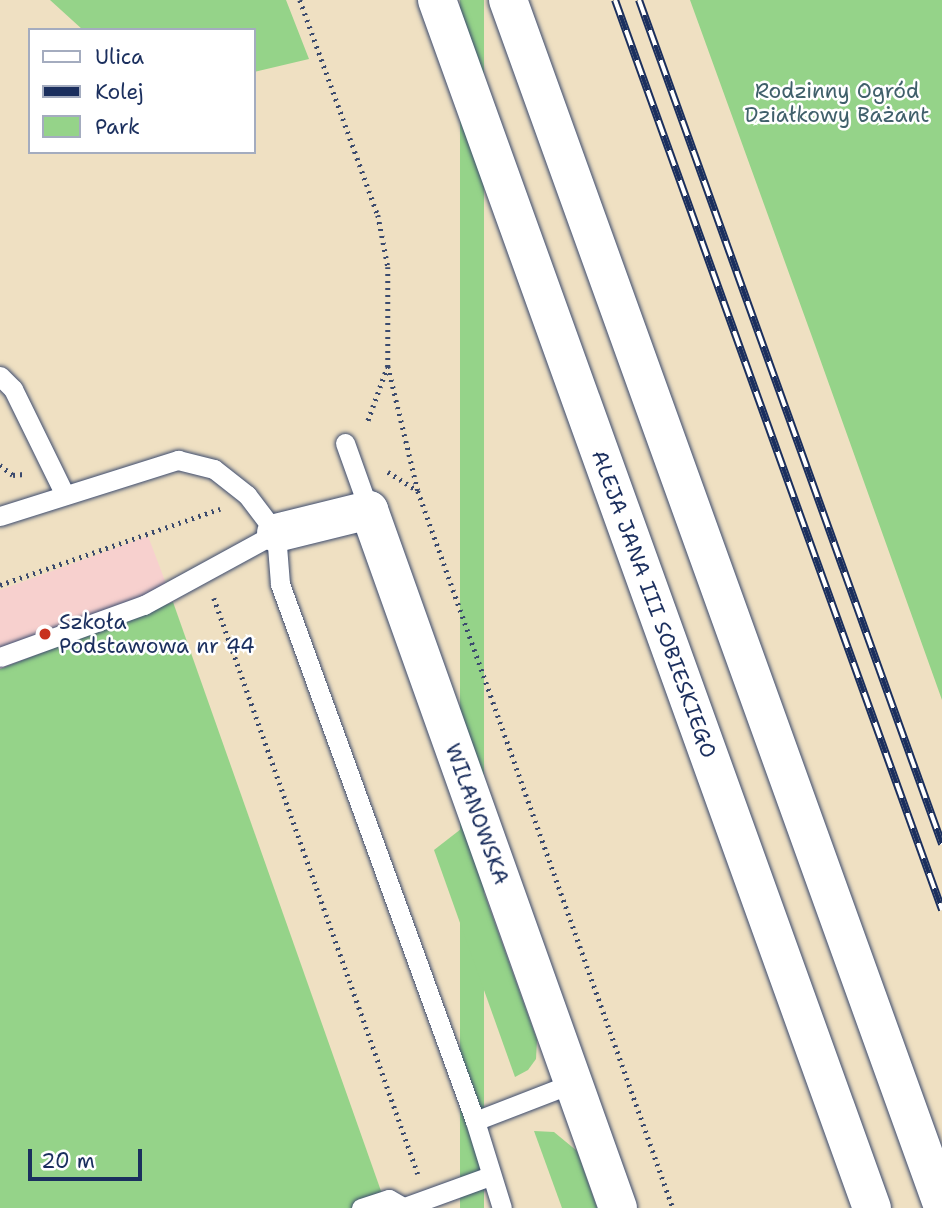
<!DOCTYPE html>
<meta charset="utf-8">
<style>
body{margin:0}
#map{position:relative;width:942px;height:1208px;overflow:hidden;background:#efe0c2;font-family:"Shantell Sans",sans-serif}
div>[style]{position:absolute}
.built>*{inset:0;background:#f7d0ce}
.green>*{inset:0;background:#95d389;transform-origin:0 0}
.path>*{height:4.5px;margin-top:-2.25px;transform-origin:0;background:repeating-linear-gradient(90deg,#3b4a6d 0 2px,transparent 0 7px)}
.roads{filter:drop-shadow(0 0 2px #3b4a6d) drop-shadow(0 0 2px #3b4a6d)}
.service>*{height:19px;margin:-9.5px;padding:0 9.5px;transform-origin:9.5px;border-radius:9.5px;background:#fff}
.minor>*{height:38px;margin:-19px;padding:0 19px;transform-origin:19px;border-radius:19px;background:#fff}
.secondary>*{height:38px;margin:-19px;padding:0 19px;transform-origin:19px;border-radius:19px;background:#fff}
.rail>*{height:8px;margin-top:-4px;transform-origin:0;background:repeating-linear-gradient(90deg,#fff 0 16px,#1b2f5e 0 32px);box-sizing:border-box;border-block:2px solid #1b2f5e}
.dots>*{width:19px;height:19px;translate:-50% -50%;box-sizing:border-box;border:4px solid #fff;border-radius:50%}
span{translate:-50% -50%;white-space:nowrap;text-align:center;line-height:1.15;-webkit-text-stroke:5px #fff;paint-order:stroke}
.park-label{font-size:21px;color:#40606b}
.street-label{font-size:21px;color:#1b2f5e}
.poi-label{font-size:21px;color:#1b2f5e}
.left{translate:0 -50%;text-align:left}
.legend{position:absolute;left:28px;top:28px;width:228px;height:126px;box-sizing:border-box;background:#fff;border:2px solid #a4acbf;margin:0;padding:9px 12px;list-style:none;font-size:21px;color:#1b2f5e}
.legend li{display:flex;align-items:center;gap:14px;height:35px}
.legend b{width:35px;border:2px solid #a4acbf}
.scale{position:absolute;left:28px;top:1149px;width:114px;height:32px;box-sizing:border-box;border:4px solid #1b2f5e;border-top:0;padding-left:9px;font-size:21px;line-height:24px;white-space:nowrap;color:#1b2f5e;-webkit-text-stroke:5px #fff;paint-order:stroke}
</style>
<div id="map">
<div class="built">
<div style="clip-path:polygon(148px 536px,173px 602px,0 669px,0 590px)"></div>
</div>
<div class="green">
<div style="clip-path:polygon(50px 0,286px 0,309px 59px,254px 72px,254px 30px,83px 30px)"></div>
<div style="left:460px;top:0;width:24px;height:1284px"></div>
<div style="clip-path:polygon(690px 0,942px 0,942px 700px,815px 345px)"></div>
<div style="clip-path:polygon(173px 602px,387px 1208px,0 1208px,0 669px)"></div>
<div style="clip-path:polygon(461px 829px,537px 1040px,536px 1059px,528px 1070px,515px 1077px,434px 850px)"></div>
<div style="clip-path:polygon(534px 1131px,554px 1132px,577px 1151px,597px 1208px,562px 1208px)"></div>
</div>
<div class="path">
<div style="left:300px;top:0;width:229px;rotate:70.1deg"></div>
<div style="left:378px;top:215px;width:53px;rotate:79.1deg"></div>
<div style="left:388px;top:267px;width:99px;rotate:90deg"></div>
<div style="left:388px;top:366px;width:62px;rotate:109.9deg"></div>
<div style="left:388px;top:366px;width:129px;rotate:76.5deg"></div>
<div style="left:0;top:465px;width:16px;rotate:38deg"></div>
<div style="left:13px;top:475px;width:11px;rotate:-5deg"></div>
<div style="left:388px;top:472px;width:36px;rotate:32deg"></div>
<div style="left:418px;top:491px;width:761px;rotate:70.42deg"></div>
<div style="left:0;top:585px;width:233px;rotate:-19.1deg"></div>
<div style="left:214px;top:598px;width:611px;rotate:70.5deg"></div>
</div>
<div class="roads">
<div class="service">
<div style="left:0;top:376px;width:18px;rotate:45deg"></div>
<div style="left:13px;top:389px;width:116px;rotate:63.9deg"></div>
<div style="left:345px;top:443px;width:71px;rotate:70.3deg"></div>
<div style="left:0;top:516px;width:187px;rotate:-17.5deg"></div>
<div style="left:178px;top:460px;width:37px;rotate:14deg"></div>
<div style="left:214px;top:469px;width:42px;rotate:38.2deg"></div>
<div style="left:247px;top:495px;width:48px;rotate:52.7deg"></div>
<div style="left:276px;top:533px;width:51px;rotate:85.5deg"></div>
<div style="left:280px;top:584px;width:571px;rotate:70.04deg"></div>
<div style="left:475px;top:1121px;width:91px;rotate:72.8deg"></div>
<div style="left:0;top:657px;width:153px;rotate:-19.9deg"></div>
<div style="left:144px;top:605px;width:150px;rotate:-28.6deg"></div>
<div style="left:475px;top:1121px;width:105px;rotate:-21.2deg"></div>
<div style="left:361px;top:1208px;width:29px;rotate:-18deg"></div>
<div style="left:389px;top:1199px;width:16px;rotate:30deg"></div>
<div style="left:402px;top:1208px;width:94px;rotate:-20deg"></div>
</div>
<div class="minor">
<div style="left:276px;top:533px;width:96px;rotate:-13.9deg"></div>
<div style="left:369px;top:510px;width:741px;rotate:70.37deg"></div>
</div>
<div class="secondary">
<div style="left:437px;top:0;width:1284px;rotate:70.2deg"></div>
<div style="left:508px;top:0;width:1280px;rotate:70.18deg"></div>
</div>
</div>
<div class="rail">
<div style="left:615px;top:0;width:967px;rotate:70.23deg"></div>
<div style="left:639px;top:0;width:897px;rotate:70.25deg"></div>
</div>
<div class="dots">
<div style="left:45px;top:634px;background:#c8321e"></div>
</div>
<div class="park-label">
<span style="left:837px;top:103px">Rodzinny Ogród<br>Działkowy Bażant</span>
</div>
<div class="street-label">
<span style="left:654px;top:604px;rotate:70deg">ALEJA JANA III SOBIESKIEGO</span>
<span style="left:477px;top:814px;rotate:70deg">WILANOWSKA</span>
</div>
<div class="poi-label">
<span class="left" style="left:59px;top:634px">Szkoła<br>Podstawowa nr 44</span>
</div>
<ul class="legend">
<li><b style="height:9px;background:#fff"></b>Ulica</li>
<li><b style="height:9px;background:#1b2f5e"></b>Kolej</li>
<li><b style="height:19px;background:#95d389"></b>Park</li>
</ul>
<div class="scale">20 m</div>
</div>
